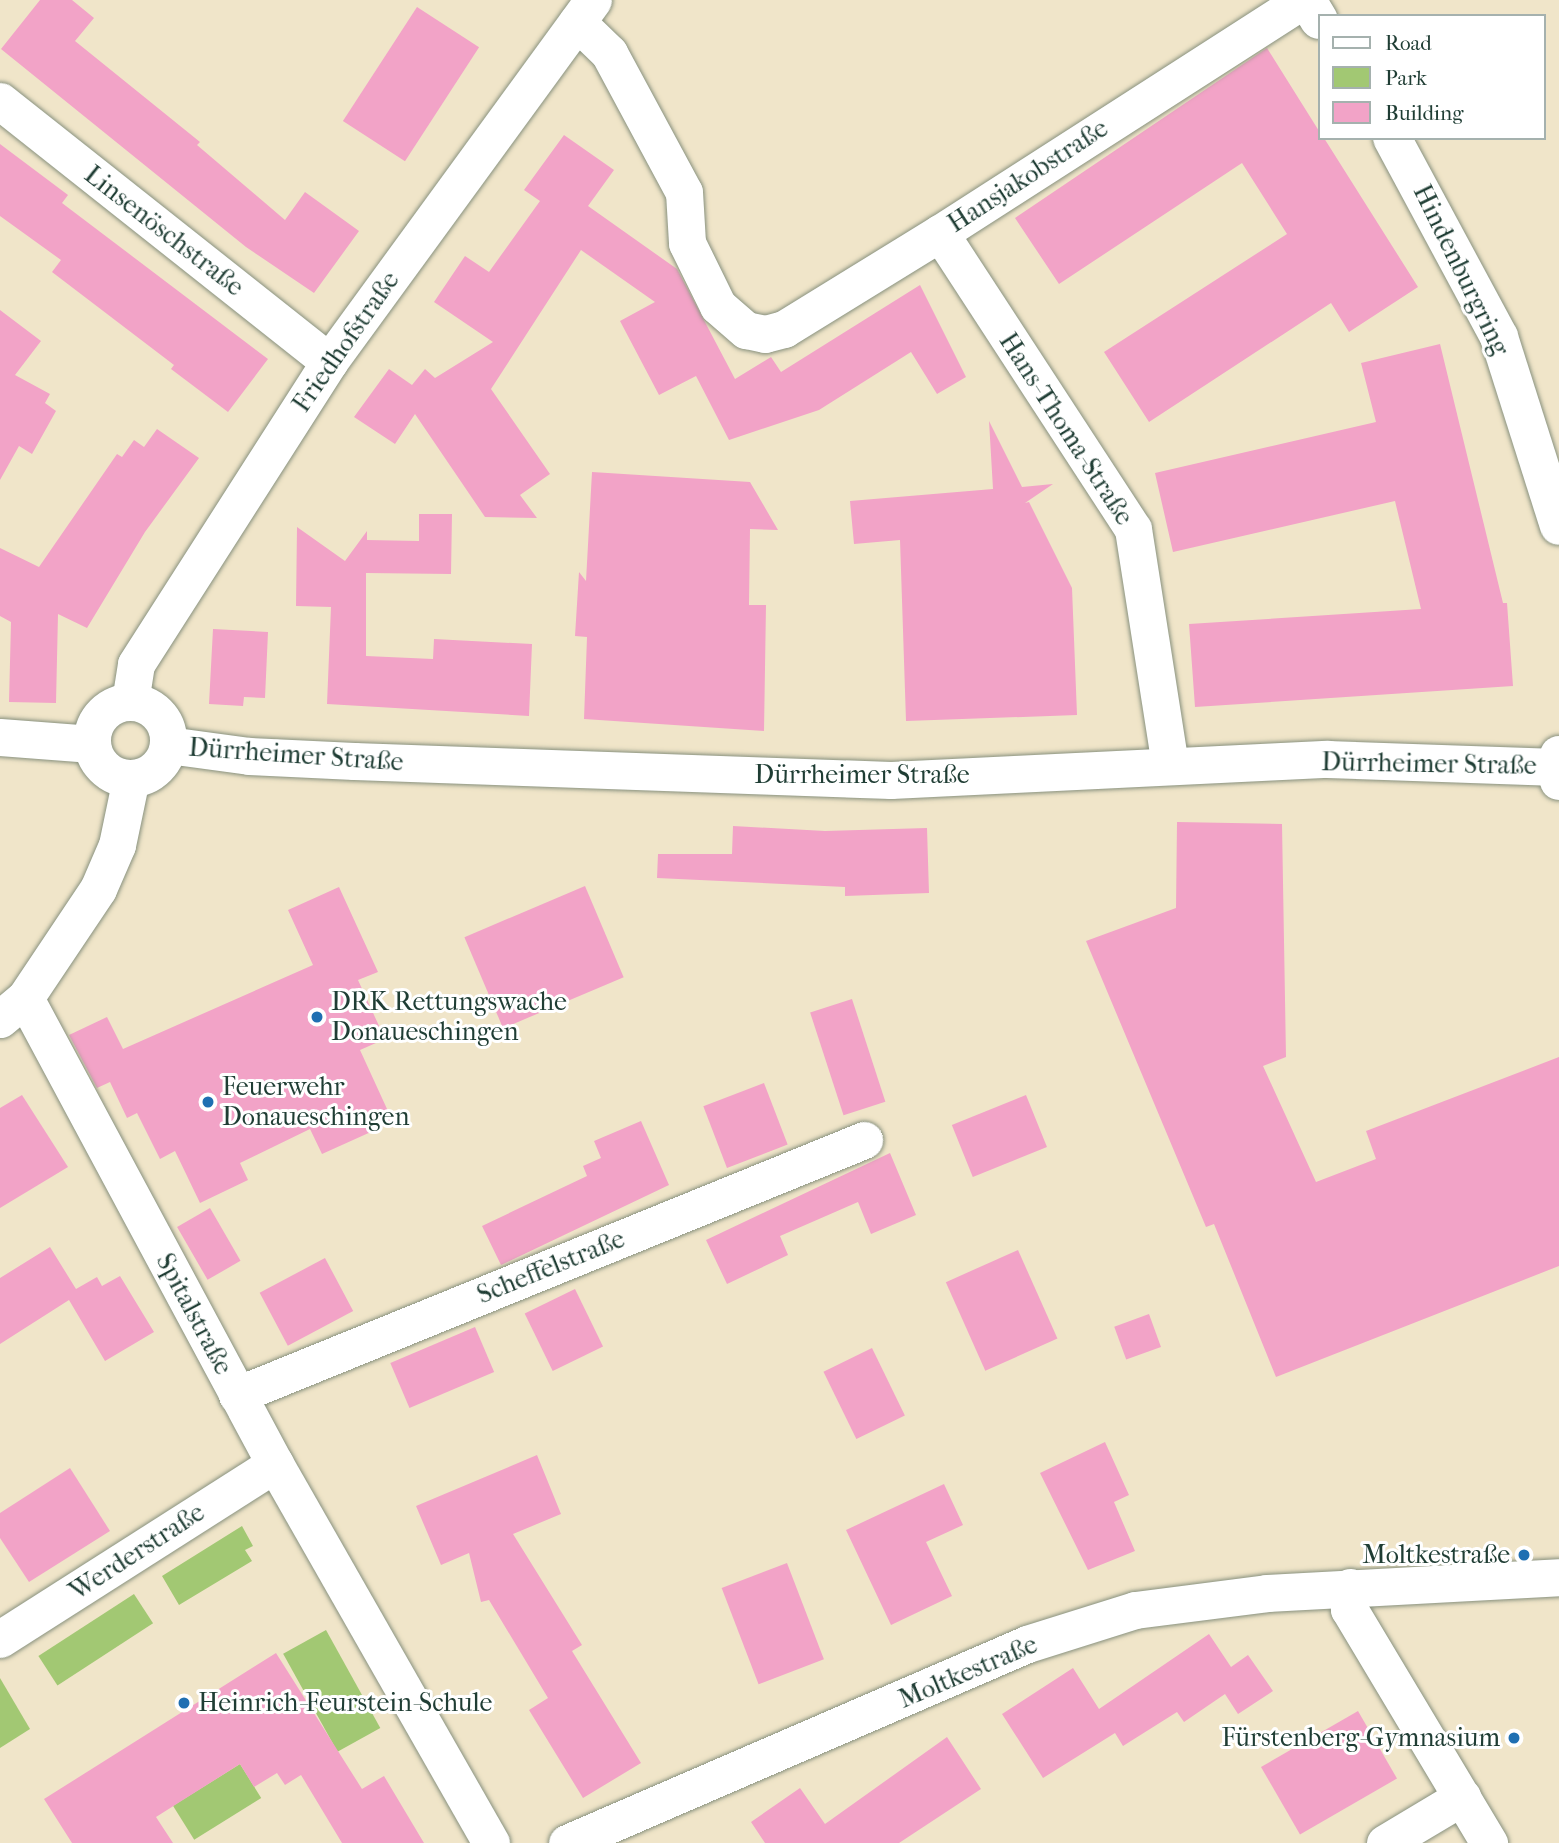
<!DOCTYPE html>
<meta charset="utf-8">
<style>
body{margin:0}
#map{position:relative;width:1559px;height:1843px;overflow:hidden;background:#f0e5c9;font-family:"IM FELL French Canon",serif}
div>[style]{position:absolute}
.green>*{inset:0;background:#a2c873;transform-origin:0 0}
.building>*{inset:0;background:#f2a3c7;transform-origin:0 0}
.roads{filter:drop-shadow(0 0 2px #88917e) drop-shadow(0 0 2px #88917e)}
.street>*{height:37px;margin:-18.5px;padding:0 18.5px;transform-origin:18.5px;border-radius:18.5px;background:#fff}
.street>.ring{margin:-18.5px;padding:0;box-sizing:content-box;background:none;border:37px solid #fff;border-radius:50%}
.secondary>*{height:38px;margin:-19px;padding:0 19px;transform-origin:19px;border-radius:19px;background:#fff}
.dots>*{width:19px;height:19px;translate:-50% -50%;box-sizing:border-box;border:4px solid #fff;border-radius:50%}
span{translate:-50% -50%;white-space:nowrap;text-align:center;line-height:1.15;-webkit-text-stroke:6px #fff;paint-order:stroke}
.street-label{font-size:26px;color:#1f3d34}
.poi-label{font-size:26px;color:#1f3d34}
.left{translate:0 -50%;text-align:left}
.right{translate:-100% -50%;text-align:right}
.legend{position:absolute;left:1318px;top:14px;width:228px;height:126px;box-sizing:border-box;background:#fff;border:2px solid #a5b1ae;margin:0;padding:9px 12px;list-style:none;font-size:21px;color:#1f3d34}
.legend li{display:flex;align-items:center;gap:14px;height:35px}
.legend b{width:35px;border:2px solid #a5b1ae}
</style>
<div id="map">
<div class="green">
<div style="clip-path:polygon(242px 1526px,253px 1546px,245px 1550px,252px 1561px,179px 1605px,162px 1576px)"></div>
<div style="left:134px;top:1594px;width:35px;height:114px;rotate:57deg"></div>
<div style="left:326px;top:1630px;width:112px;height:49px;rotate:61deg"></div>
<div style="clip-path:polygon(0 1678px,30px 1729px,0 1748px)"></div>
<div style="left:240px;top:1764px;width:40px;height:79px;rotate:58deg"></div>
</div>
<div class="building">
<div style="clip-path:polygon(40px 0,72px 0,94px 18px,75px 41px,200px 142px,197px 145px,285px 220px,305px 192px,359px 231px,314px 293px,246px 247px,1px 49px)"></div>
<div style="left:417px;top:7px;width:74px;height:136px;rotate:33deg"></div>
<div style="clip-path:polygon(1267px 48px,1319px 131px,1319px 138px,1324px 138px,1418px 287px,1349px 332px,1331px 303px,1149px 422px,1104px 352px,1287px 234px,1242px 163px,1059px 284px,1015px 218px)"></div>
<div style="clip-path:polygon(564px 135px,614px 170px,588px 206px,677px 269px,735px 379px,771px 357px,781px 372px,920px 285px,966px 377px,937px 394px,911px 352px,819px 410px,729px 440px,696px 376px,659px 395px,620px 321px,655px 302px,581px 250px,491px 389px,550px 474px,520px 495px,537px 518px,485px 517px,415px 414px,395px 444px,354px 417px,389px 369px,412px 385px,425px 369px,435px 378px,493px 342px,434px 302px,465px 256px,489px 272px,540px 201px,524px 190px)"></div>
<div style="clip-path:polygon(0 144px,68px 195px,62px 203px,268px 359px,228px 412px,171px 369px,174px 365px,52px 272px,61px 260px,0 216px)"></div>
<div style="clip-path:polygon(0 310px,41px 341px,15px 375px,50px 394px,45px 403px,56px 411px,32px 454px,19px 446px,0 480px)"></div>
<div style="clip-path:polygon(1440px 344px,1503px 603px,1507px 603px,1513px 686px,1195px 707px,1189px 624px,1421px 609px,1395px 501px,1173px 552px,1155px 473px,1376px 422px,1361px 363px)"></div>
<div style="clip-path:polygon(989px 421px,1022px 487px,1053px 484px,1025px 503px,1029px 502px,1072px 588px,1077px 715px,906px 721px,900px 540px,854px 544px,850px 501px,993px 489px)"></div>
<div style="clip-path:polygon(157px 429px,199px 458px,145px 532px,87px 628px,58px 614px,56px 703px,9px 702px,11px 622px,0 616px,0 548px,39px 567px,117px 454px,122px 457px,134px 440px,144px 447px)"></div>
<div style="clip-path:polygon(592px 472px,750px 482px,778px 530px,750px 529px,749px 605px,766px 605px,764px 731px,584px 719px,587px 637px,575px 636px,579px 572px,586px 581px)"></div>
<div style="clip-path:polygon(419px 514px,452px 514px,451px 574px,366px 573px,366px 656px,433px 659px,434px 639px,532px 644px,529px 716px,327px 704px,331px 607px,296px 606px,297px 527px,345px 561px,367px 531px,367px 540px,419px 541px)"></div>
<div style="clip-path:polygon(213px 629px,268px 632px,265px 698px,244px 697px,243px 706px,209px 704px)"></div>
<div style="clip-path:polygon(1177px 822px,1282px 824px,1286px 1057px,1263px 1066px,1316px 1182px,1376px 1159px,1366px 1131px,1559px 1057px,1559px 1266px,1276px 1377px,1214px 1224px,1206px 1227px,1086px 941px,1176px 908px)"></div>
<div style="clip-path:polygon(733px 826px,825px 831px,927px 828px,929px 893px,845px 896px,845px 887px,657px 878px,658px 854px,732px 854px)"></div>
<div style="left:585px;top:886px;width:99px;height:131px;rotate:67deg"></div>
<div style="clip-path:polygon(339px 887px,378px 972px,358px 980px,385px 1039px,360px 1050px,393px 1122px,322px 1154px,310px 1129px,240px 1163px,248px 1180px,200px 1203px,175px 1151px,160px 1159px,137px 1113px,127px 1118px,110px 1082px,97px 1088px,69px 1035px,107px 1017px,123px 1049px,313px 965px,288px 910px)"></div>
<div style="left:852px;top:999px;width:108px;height:44px;rotate:72deg"></div>
<div style="left:764px;top:1083px;width:66px;height:65px;rotate:69deg"></div>
<div style="clip-path:polygon(22px 1095px,68px 1167px,0 1208px,0 1108px)"></div>
<div style="left:1026px;top:1095px;width:56px;height:80px;rotate:68deg"></div>
<div style="clip-path:polygon(641px 1121px,669px 1185px,501px 1265px,482px 1226px,587px 1176px,583px 1166px,601px 1158px,594px 1141px)"></div>
<div style="clip-path:polygon(890px 1153px,916px 1215px,871px 1234px,858px 1202px,780px 1236px,788px 1255px,727px 1284px,706px 1240px)"></div>
<div style="left:210px;top:1208px;width:61px;height:38px;rotate:60deg"></div>
<div style="clip-path:polygon(50px 1247px,76px 1289px,97px 1277px,102px 1286px,120px 1276px,154px 1332px,105px 1361px,69px 1300px,0 1344px,0 1278px)"></div>
<div style="left:1018px;top:1250px;width:97px;height:79px;rotate:66deg"></div>
<div style="left:325px;top:1258px;width:60px;height:74px;rotate:62deg"></div>
<div style="left:575px;top:1289px;width:64px;height:56px;rotate:64deg"></div>
<div style="left:1149px;top:1314px;width:35px;height:37px;rotate:70deg"></div>
<div style="left:475px;top:1327px;width:49px;height:92px;rotate:67deg"></div>
<div style="left:872px;top:1348px;width:75px;height:54px;rotate:64deg"></div>
<div style="clip-path:polygon(1105px 1442px,1129px 1495px,1114px 1502px,1135px 1551px,1088px 1570px,1040px 1473px)"></div>
<div style="clip-path:polygon(537px 1455px,561px 1514px,513px 1534px,582px 1645px,572px 1651px,641px 1763px,583px 1798px,529px 1710px,548px 1698px,489px 1600px,481px 1602px,469px 1553px,441px 1565px,416px 1506px)"></div>
<div style="clip-path:polygon(70px 1468px,110px 1531px,29px 1582px,0 1538px,0 1513px)"></div>
<div style="clip-path:polygon(944px 1484px,963px 1525px,926px 1542px,952px 1596px,891px 1625px,846px 1530px)"></div>
<div style="left:787px;top:1563px;width:103px;height:70px;rotate:69deg"></div>
<div style="clip-path:polygon(1209px 1634px,1231px 1667px,1248px 1655px,1273px 1691px,1238px 1714px,1225px 1694px,1184px 1722px,1177px 1712px,1123px 1746px,1115px 1733px,1043px 1778px,1002px 1714px,1073px 1668px,1099px 1709px)"></div>
<div style="clip-path:polygon(276px 1653px,362px 1789px,384px 1776px,424px 1843px,342px 1843px,301px 1775px,285px 1785px,277px 1773px,254px 1787px,240px 1764px,156px 1817px,173px 1843px,72px 1843px,44px 1799px)"></div>
<div style="left:1358px;top:1711px;width:78px;height:112px;rotate:60deg"></div>
<div style="clip-path:polygon(947px 1737px,981px 1789px,899px 1843px,765px 1843px,751px 1822px,800px 1788px,825px 1824px)"></div>
</div>
<div class="roads">
<div class="street">
<div style="left:577px;top:22px;width:45px;rotate:44.1deg"></div>
<div style="left:609px;top:53px;width:158px;rotate:61.7deg"></div>
<div style="left:684px;top:192px;width:51px;rotate:86.6deg"></div>
<div style="left:687px;top:243px;width:70px;rotate:63.8deg"></div>
<div style="left:718px;top:306px;width:37px;rotate:41deg"></div>
<div style="left:746px;top:330px;width:19px;rotate:12deg"></div>
<div style="left:765px;top:334px;width:20px;rotate:-15deg"></div>
<div style="left:784px;top:329px;width:183px;rotate:-31.6deg"></div>
<div style="left:940px;top:233px;width:431px;rotate:-32.7deg"></div>
<div style="left:0;top:101px;width:420px;rotate:38.4deg"></div>
<div style="left:940px;top:233px;width:353px;rotate:56.9deg"></div>
<div style="left:1133px;top:529px;width:239px;rotate:81.1deg"></div>
<div style="left:130px;top:702px;width:38px;rotate:-81deg"></div>
<div style="left:136px;top:664px;width:358px;rotate:-57.4deg"></div>
<div style="left:329px;top:362px;width:448px;rotate:-53.9deg"></div>
<div class="ring" style="left:92px;top:702px;width:39px;height:39px"></div>
<div style="left:0;top:737px;width:92px;rotate:4.4deg"></div>
<div style="left:168px;top:745px;width:82px;rotate:7.7deg"></div>
<div style="left:249px;top:756px;width:105px;rotate:2.7deg"></div>
<div style="left:354px;top:761px;width:537px;rotate:2.03deg"></div>
<div style="left:891px;top:780px;width:437px;rotate:-2.8deg"></div>
<div style="left:1327px;top:759px;width:230px;rotate:2deg"></div>
<div style="left:25px;top:998px;width:529px;rotate:61.79deg"></div>
<div style="left:275px;top:1464px;width:436px;rotate:60.3deg"></div>
<div style="left:0;top:1019px;width:33px;rotate:-40deg"></div>
<div style="left:25px;top:998px;width:131px;rotate:-56.2deg"></div>
<div style="left:98px;top:889px;width:48px;rotate:-66.6deg"></div>
<div style="left:117px;top:845px;width:68px;rotate:-78.2deg"></div>
<div style="left:237px;top:1395px;width:677px;rotate:-22.13deg"></div>
<div style="left:1350px;top:1587px;width:22px;rotate:93deg"></div>
<div style="left:1349px;top:1609px;width:273px;rotate:59.1deg"></div>
<div style="left:0;top:1639px;width:326px;rotate:-32.5deg"></div>
<div style="left:567px;top:1843px;width:501px;rotate:-23.39deg"></div>
<div style="left:1027px;top:1644px;width:113px;rotate:-17.5deg"></div>
<div style="left:1135px;top:1610px;width:133px;rotate:-7.3deg"></div>
<div style="left:1267px;top:1593px;width:292px;rotate:-3.1deg"></div>
<div style="left:1385px;top:1843px;width:90px;rotate:-30.9deg"></div>
</div>
<div class="secondary">
<div style="left:1307px;top:0;width:23px;rotate:59deg"></div>
<div style="left:1392px;top:138px;width:226px;rotate:61.7deg"></div>
<div style="left:1499px;top:337px;width:198px;rotate:72.4deg"></div>
<div style="left:1559px;top:755px;width:26px;rotate:90deg"></div>
</div>
</div>
<div class="dots">
<div style="left:317px;top:1017px;background:#1f6fb2"></div>
<div style="left:208px;top:1102px;background:#1f6fb2"></div>
<div style="left:1524px;top:1555px;background:#1f6fb2"></div>
<div style="left:184px;top:1703px;background:#1f6fb2"></div>
<div style="left:1514px;top:1738px;background:#1f6fb2"></div>
</div>
<div class="street-label">
<span style="left:1028px;top:176px;rotate:-33deg">Hansjakobstraße</span>
<span style="left:164px;top:231px;rotate:38deg">Linsenöschstraße</span>
<span style="left:1461px;top:270px;rotate:64deg">Hindenburgring</span>
<span style="left:346px;top:342px;rotate:-55deg">Friedhofstraße</span>
<span style="left:1066px;top:429px;rotate:57deg">Hans-Thoma-Straße</span>
<span style="left:296px;top:755px;rotate:4deg">Dürrheimer Straße</span>
<span style="left:1429px;top:764px;rotate:1deg">Dürrheimer Straße</span>
<span style="left:862px;top:775px">Dürrheimer Straße</span>
<span style="left:551px;top:1267px;rotate:-22deg">Scheffelstraße</span>
<span style="left:194px;top:1314px;rotate:62deg">Spitalstraße</span>
<span style="left:137px;top:1552px;rotate:-33deg">Werderstraße</span>
<span style="left:968px;top:1672px;rotate:-23deg">Moltkestraße</span>
</div>
<div class="poi-label">
<span class="left" style="left:331px;top:1017px">DRK Rettungswache<br>Donaueschingen</span>
<span class="left" style="left:222px;top:1102px">Feuerwehr<br>Donaueschingen</span>
<span class="right" style="left:1510px;top:1555px">Moltkestraße</span>
<span class="left" style="left:198px;top:1703px">Heinrich-Feurstein-Schule</span>
<span class="right" style="left:1500px;top:1738px">Fürstenberg-Gymnasium</span>
</div>
<ul class="legend">
<li><b style="height:9px;background:#fff"></b>Road</li>
<li><b style="height:19px;background:#a2c873"></b>Park</li>
<li><b style="height:19px;background:#f2a3c7"></b>Building</li>
</ul>
</div>
